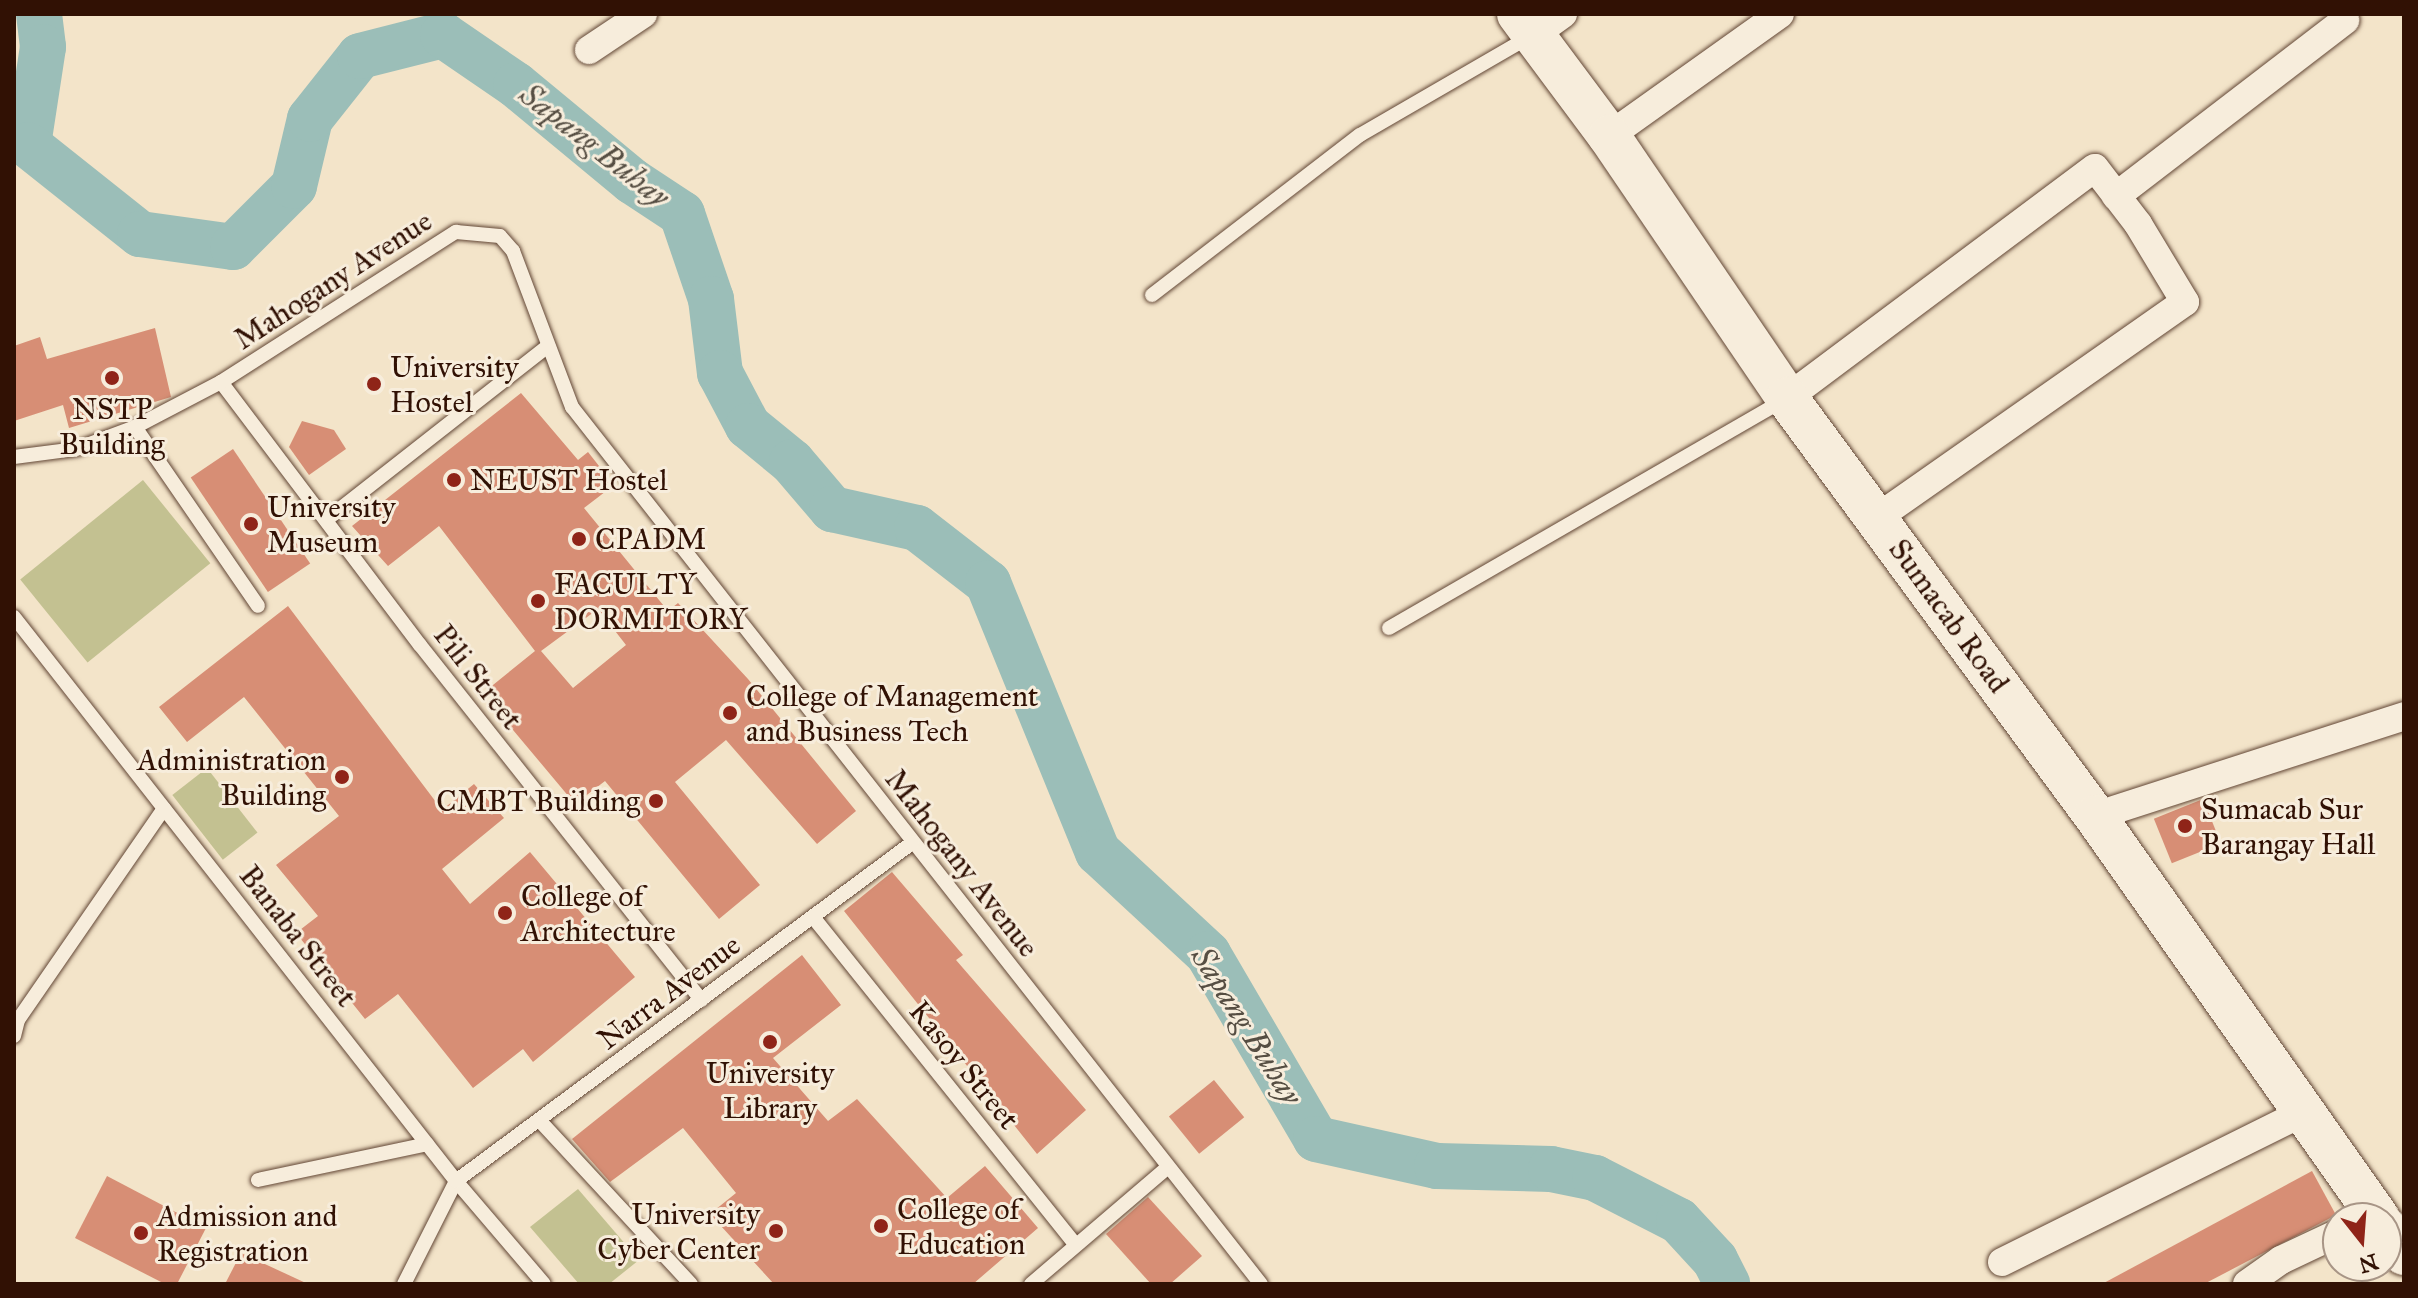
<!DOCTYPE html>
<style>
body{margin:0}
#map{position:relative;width:2418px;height:1298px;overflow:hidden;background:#f3e4c9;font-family:"IM FELL Great Primer",serif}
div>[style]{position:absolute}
.green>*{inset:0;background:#c3c191;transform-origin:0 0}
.river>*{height:46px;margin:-23px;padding:0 23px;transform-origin:23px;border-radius:23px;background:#9bbeb8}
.building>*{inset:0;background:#d78e75;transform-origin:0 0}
.roads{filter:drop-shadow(0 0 2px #624635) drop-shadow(0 0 2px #624635)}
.service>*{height:14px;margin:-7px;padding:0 7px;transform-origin:7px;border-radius:7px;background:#f7eddc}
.minor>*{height:28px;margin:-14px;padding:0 14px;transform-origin:14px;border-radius:14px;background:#f7eddc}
.secondary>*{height:42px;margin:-21px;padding:0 21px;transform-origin:21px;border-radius:21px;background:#f7eddc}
.dots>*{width:22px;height:22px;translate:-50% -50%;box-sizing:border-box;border:4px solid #f7eddc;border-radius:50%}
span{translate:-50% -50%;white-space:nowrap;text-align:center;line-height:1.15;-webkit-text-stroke:6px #f7eddc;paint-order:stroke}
.street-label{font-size:30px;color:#311104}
.poi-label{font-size:30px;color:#311104}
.left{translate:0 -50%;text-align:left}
.right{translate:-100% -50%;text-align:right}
.water-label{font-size:32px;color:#564e43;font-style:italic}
.frame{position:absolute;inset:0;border:16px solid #311104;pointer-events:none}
.north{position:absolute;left:2322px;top:1202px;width:80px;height:80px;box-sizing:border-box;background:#f7eddc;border:2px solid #a89586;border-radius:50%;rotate:163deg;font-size:22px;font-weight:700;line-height:32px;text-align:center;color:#311104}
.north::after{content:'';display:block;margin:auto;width:28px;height:36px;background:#8f2418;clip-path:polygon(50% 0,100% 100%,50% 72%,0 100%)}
</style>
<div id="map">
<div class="green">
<div style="left:143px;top:480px;width:107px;height:158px;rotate:51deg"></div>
<div style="left:207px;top:768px;width:82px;height:44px;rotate:52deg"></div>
<div style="clip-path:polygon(578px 1189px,639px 1260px,609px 1284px,579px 1284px,530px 1227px)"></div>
</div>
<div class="river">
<div style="left:39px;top:14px;width:33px;rotate:83deg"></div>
<div style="left:43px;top:47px;width:99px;rotate:98.7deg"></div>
<div style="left:28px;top:145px;width:143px;rotate:38.5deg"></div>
<div style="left:140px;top:234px;width:94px;rotate:8deg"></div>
<div style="left:233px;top:247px;width:86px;rotate:-45deg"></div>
<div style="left:294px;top:186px;width:69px;rotate:-76.6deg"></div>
<div style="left:310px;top:119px;width:80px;rotate:-51.6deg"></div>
<div style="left:360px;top:56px;width:86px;rotate:-14.2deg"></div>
<div style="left:443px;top:35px;width:88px;rotate:34.4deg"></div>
<div style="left:516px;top:85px;width:151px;rotate:39.6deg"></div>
<div style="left:632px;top:181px;width:60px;rotate:33.4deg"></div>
<div style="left:682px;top:214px;width:90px;rotate:71.2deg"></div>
<div style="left:711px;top:299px;width:75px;rotate:83.1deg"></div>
<div style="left:720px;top:373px;width:60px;rotate:62.2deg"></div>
<div style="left:748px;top:426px;width:57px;rotate:39.3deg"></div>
<div style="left:792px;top:462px;width:62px;rotate:49.6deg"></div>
<div style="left:832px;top:509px;width:87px;rotate:12.6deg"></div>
<div style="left:917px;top:528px;width:90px;rotate:37.8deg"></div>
<div style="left:988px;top:583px;width:291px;rotate:67.8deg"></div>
<div style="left:1098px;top:852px;width:150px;rotate:42.8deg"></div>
<div style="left:1208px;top:954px;width:214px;rotate:59.7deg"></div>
<div style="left:1316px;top:1139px;width:124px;rotate:12.6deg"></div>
<div style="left:1437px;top:1166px;width:114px;rotate:1.5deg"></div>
<div style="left:1551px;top:1169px;width:45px;rotate:11.6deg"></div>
<div style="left:1595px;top:1178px;width:94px;rotate:27.1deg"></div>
<div style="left:1679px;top:1221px;width:53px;rotate:47.3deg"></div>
<div style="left:1715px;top:1260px;width:27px;rotate:63deg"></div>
</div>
<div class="building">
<div style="clip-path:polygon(155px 328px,171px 397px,69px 428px,63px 405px,14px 421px,14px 346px,40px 337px,47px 359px)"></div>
<div style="clip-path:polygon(evenodd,521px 393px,578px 460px,588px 452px,614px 485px,584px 508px,668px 611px,678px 603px,748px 679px,856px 811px,817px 844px,726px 740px,675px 782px,760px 885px,719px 919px,605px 781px,575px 804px,503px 718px,508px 714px,488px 689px,535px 651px,439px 526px,388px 566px,352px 526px,521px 393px,598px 609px,626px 645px,573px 688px,541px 651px,598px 609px)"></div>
<div style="clip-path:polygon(302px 421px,334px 430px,346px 449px,309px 475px,289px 447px)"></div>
<div style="left:233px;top:449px;width:138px;height:51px;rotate:56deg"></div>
<div style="clip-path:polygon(288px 606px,442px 810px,474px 784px,504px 818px,442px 869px,470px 904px,530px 852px,635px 977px,533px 1062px,523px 1049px,473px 1088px,398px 994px,365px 1019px,296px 933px,318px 916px,276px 865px,339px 816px,244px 697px,187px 742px,159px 707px)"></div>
<div style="left:2203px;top:799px;width:48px;height:53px;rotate:68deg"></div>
<div style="clip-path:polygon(892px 872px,963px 955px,956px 960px,1086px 1110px,1037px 1154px,844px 911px)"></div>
<div style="clip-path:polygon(802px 955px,841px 1005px,773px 1058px,828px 1121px,857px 1099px,947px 1198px,985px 1166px,1038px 1228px,973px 1284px,774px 1284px,710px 1214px,736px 1193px,683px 1128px,610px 1182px,572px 1139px)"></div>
<div style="left:1214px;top:1080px;width:48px;height:58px;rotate:51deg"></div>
<div style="clip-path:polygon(2312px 1171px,2336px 1215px,2204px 1284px,2102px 1284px)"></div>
<div style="clip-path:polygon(107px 1176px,206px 1228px,177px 1284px,165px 1284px,75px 1238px)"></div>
<div style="clip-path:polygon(1148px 1197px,1202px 1256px,1170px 1284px,1151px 1284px,1106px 1234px)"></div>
<div style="clip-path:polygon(241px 1253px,308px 1284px,225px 1284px)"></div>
</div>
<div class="roads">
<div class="service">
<div style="left:1152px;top:295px;width:262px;rotate:-37.6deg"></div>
<div style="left:1360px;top:135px;width:198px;rotate:-30.1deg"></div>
<div style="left:221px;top:382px;width:330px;rotate:52.9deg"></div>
<div style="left:420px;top:645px;width:453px;rotate:51.6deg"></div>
<div style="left:135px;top:427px;width:217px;rotate:55.5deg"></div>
<div style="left:14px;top:457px;width:63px;rotate:-7.4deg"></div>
<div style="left:76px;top:449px;width:63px;rotate:-20.4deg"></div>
<div style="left:135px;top:427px;width:97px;rotate:-27.6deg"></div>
<div style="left:221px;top:382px;width:279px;rotate:-32.6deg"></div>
<div style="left:456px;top:232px;width:44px;rotate:5.2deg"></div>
<div style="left:500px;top:236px;width:20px;rotate:49deg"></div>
<div style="left:513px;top:251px;width:167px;rotate:69.3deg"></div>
<div style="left:572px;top:407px;width:1115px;rotate:51.85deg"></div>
<div style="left:326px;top:520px;width:282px;rotate:-38.1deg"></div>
<div style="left:14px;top:617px;width:717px;rotate:51.91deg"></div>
<div style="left:456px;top:1181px;width:135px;rotate:49.5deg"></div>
<div style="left:1389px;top:628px;width:456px;rotate:-30deg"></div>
<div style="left:813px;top:917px;width:419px;rotate:51.3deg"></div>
<div style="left:14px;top:1036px;width:16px;rotate:-76deg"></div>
<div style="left:18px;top:1020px;width:257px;rotate:-55.4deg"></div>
<div style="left:540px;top:1121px;width:222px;rotate:47.2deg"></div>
<div style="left:258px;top:1180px;width:173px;rotate:-12deg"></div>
<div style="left:404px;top:1284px;width:115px;rotate:-63.2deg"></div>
<div style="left:456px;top:1181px;width:568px;rotate:-36.55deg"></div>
<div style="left:1031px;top:1284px;width:180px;rotate:-40.5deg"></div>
</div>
<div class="minor">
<div style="left:1534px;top:35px;width:36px;rotate:-36deg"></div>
<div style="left:589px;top:50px;width:65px;rotate:-33.7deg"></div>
<div style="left:1609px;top:136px;width:210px;rotate:-35.5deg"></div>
<div style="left:2116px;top:196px;width:289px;rotate:-37.5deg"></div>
<div style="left:1787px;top:398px;width:384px;rotate:-36.8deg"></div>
<div style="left:2095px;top:168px;width:71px;rotate:52.5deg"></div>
<div style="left:2138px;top:224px;width:91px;rotate:58.9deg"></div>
<div style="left:2185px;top:302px;width:376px;rotate:145deg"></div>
<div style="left:2095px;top:816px;width:325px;rotate:-17.9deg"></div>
<div style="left:2002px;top:1262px;width:339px;rotate:-26.4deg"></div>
<div style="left:2247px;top:1284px;width:42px;rotate:-35.2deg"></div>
<div style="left:2281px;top:1260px;width:63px;rotate:-25.3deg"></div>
</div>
<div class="secondary">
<div style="left:1518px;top:14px;width:152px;rotate:53.3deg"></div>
<div style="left:1609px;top:136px;width:317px;rotate:55.8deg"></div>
<div style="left:1787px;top:398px;width:519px;rotate:53.62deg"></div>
<div style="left:2095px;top:816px;width:492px;rotate:54.8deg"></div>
<div style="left:2386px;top:1228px;width:32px;rotate:55deg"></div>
</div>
</div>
<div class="dots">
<div style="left:112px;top:378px;background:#8f2418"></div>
<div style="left:374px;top:384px;background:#8f2418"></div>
<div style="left:454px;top:480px;background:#8f2418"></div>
<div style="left:251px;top:524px;background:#8f2418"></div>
<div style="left:579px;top:539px;background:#8f2418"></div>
<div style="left:538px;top:601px;background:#8f2418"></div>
<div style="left:730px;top:713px;background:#8f2418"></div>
<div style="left:342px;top:777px;background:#8f2418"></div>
<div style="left:656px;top:801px;background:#8f2418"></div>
<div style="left:2185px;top:826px;background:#8f2418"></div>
<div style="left:505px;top:913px;background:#8f2418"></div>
<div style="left:770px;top:1042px;background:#8f2418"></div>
<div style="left:881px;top:1226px;background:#8f2418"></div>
<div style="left:776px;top:1231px;background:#8f2418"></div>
<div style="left:141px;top:1233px;background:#8f2418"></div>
</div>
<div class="street-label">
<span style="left:333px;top:280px;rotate:-33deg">Mahogany Avenue</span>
<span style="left:1949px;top:616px;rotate:54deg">Sumacab Road</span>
<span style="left:478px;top:677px;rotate:52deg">Pili Street</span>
<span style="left:962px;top:863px;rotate:52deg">Mahogany Avenue</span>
<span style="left:298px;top:936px;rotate:52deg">Banaba Street</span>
<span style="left:669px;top:992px;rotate:-37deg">Narra Avenue</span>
<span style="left:964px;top:1065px;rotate:51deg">Kasoy Street</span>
</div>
<div class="poi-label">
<span class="left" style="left:390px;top:384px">University<br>Hostel</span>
<span style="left:112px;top:426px">NSTP<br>Building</span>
<span class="left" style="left:470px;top:480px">NEUST Hostel</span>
<span class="left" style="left:267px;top:524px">University<br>Museum</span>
<span class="left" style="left:595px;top:539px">CPADM</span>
<span class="left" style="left:554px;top:601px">FACULTY<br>DORMITORY</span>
<span class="left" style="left:746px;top:713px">College of Management<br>and Business Tech</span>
<span class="right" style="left:326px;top:777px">Administration<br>Building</span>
<span class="right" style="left:640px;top:801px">CMBT Building</span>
<span class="left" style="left:2201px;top:826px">Sumacab Sur<br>Barangay Hall</span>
<span class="left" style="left:521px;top:913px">College of<br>Architecture</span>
<span style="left:770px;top:1090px">University<br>Library</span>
<span class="left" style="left:897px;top:1226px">College of<br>Education</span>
<span class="right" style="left:760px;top:1231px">University<br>Cyber Center</span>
<span class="left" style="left:157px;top:1233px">Admission and<br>Registration</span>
</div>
<div class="water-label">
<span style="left:594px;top:146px;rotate:38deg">Sapang Buhay</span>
<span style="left:1246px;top:1026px;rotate:58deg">Sapang Buhay</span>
</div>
<div class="frame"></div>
<div class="north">N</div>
</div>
